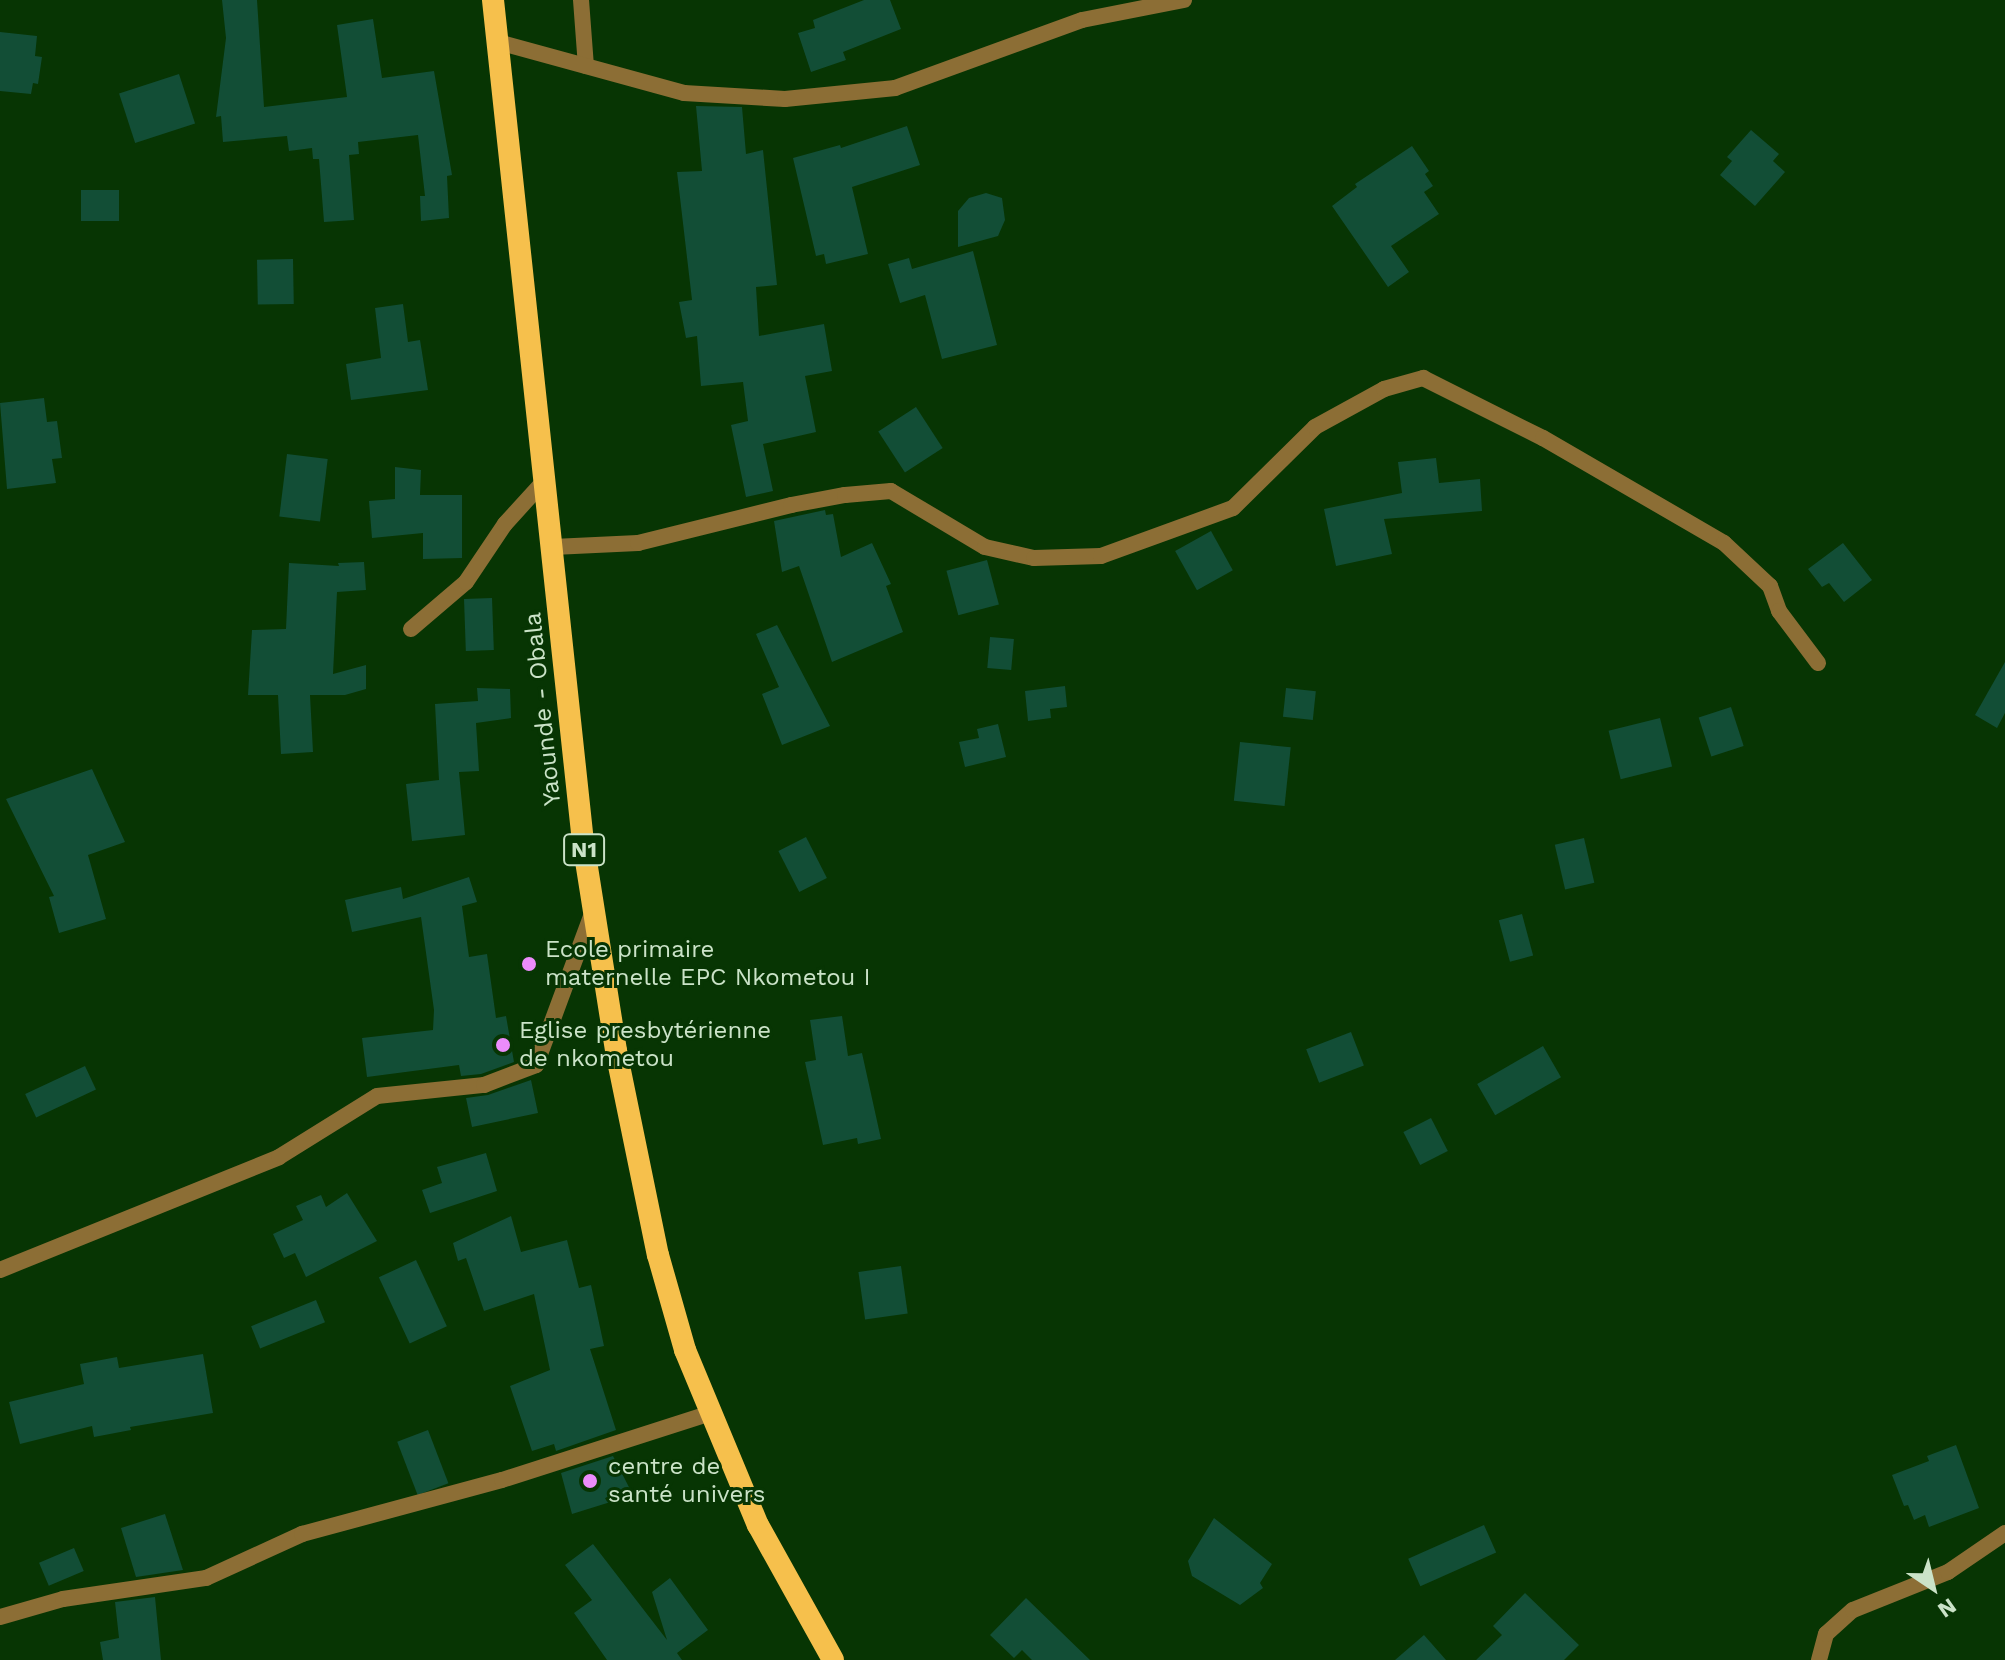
<!DOCTYPE html>
<meta charset="utf-8">
<style>
body{margin:0}
#map{position:relative;width:2005px;height:1660px;overflow:hidden;background:#073503;font-family:"Work Sans",sans-serif}
div>[style]{position:absolute}
.building>*{inset:0;background:#124e36;transform-origin:0 0}
.minor>*{height:16px;margin:-8px;padding:0 8px;transform-origin:8px;border-radius:8px;background:#8c6e35}
.trunk>*{height:22px;margin:-11px;padding:0 11px;transform-origin:11px;border-radius:11px;background:#f6c04c}
.dots>*{width:22px;height:22px;translate:-50% -50%;box-sizing:border-box;border:4px solid #073503;border-radius:50%}
span{translate:-50% -50%;white-space:nowrap;text-align:center;line-height:1.15;-webkit-text-stroke:6px #073503;paint-order:stroke}
.shield-label span{padding:2px 6px;background:#073503;border:2px solid;border-radius:6px;-webkit-text-stroke-width:0}
.shield-label{font-size:22px;color:#cbe3c8;font-weight:700}
.street-label{font-size:24px;color:#cbe3c8}
.poi-label{font-size:24px;color:#cbe3c8}
.left{translate:0 -50%;text-align:left}
.north{position:absolute;left:1893px;top:1548px;width:80px;height:80px;-webkit-text-stroke:6px #073503;paint-order:stroke;rotate:145deg;font-size:22px;font-weight:700;line-height:32px;text-align:center;color:#cbe3c8}
.north::after{content:'';display:block;margin:auto;width:28px;height:36px;background:#cbe3c8;clip-path:polygon(50% 0,100% 100%,50% 72%,0 100%)}
</style>
<div id="map">
<div class="building">
<div style="clip-path:polygon(222px 0,257px 0,264px 107px,347px 97px,337px 25px,373px 19px,382px 78px,434px 71px,452px 175px,447px 176px,449px 218px,421px 221px,420px 196px,425px 196px,418px 135px,358px 142px,359px 154px,349px 155px,354px 220px,324px 222px,319px 159px,313px 159px,312px 148px,289px 151px,287px 136px,223px 142px,221px 116px,216px 117px,226px 38px)"></div>
<div style="clip-path:polygon(864px 0,890px 0,901px 29px,843px 52px,846px 60px,811px 72px,798px 33px,815px 28px,813px 20px)"></div>
<div style="clip-path:polygon(0 32px,37px 36px,35px 56px,42px 57px,38px 84px,33px 83px,31px 94px,0 91px)"></div>
<div style="left:179px;top:74px;width:52px;height:63px;rotate:72deg"></div>
<div style="clip-path:polygon(696px 106px,742px 107px,746px 154px,763px 150px,777px 285px,756px 287px,759px 336px,824px 324px,832px 371px,805px 376px,816px 432px,763px 444px,773px 491px,746px 497px,731px 425px,748px 421px,743px 382px,701px 386px,697px 336px,686px 338px,679px 302px,692px 300px,677px 172px,702px 171px)"></div>
<div style="clip-path:polygon(907px 126px,920px 165px,852px 187px,868px 254px,826px 264px,824px 254px,816px 256px,793px 158px,840px 145px,841px 148px)"></div>
<div style="clip-path:polygon(1751px 130px,1779px 154px,1773px 161px,1785px 172px,1755px 206px,1720px 175px,1732px 161px,1727px 157px)"></div>
<div style="clip-path:polygon(1412px 146px,1429px 171px,1425px 174px,1433px 186px,1424px 192px,1439px 214px,1391px 246px,1409px 272px,1388px 287px,1332px 206px,1357px 187px,1355px 184px)"></div>
<div style="left:81px;top:190px;width:38px;height:31px"></div>
<div style="clip-path:polygon(986px 193px,1002px 198px,1005px 220px,998px 236px,958px 247px,958px 211px,969px 198px)"></div>
<div style="clip-path:polygon(973px 251px,997px 345px,942px 359px,925px 295px,900px 303px,888px 264px,909px 258px,912px 269px)"></div>
<div style="left:293px;top:259px;width:45px;height:36px;rotate:89deg"></div>
<div style="clip-path:polygon(403px 304px,408px 342px,420px 340px,428px 390px,351px 400px,346px 364px,381px 358px,375px 308px)"></div>
<div style="clip-path:polygon(44px 398px,47px 422px,57px 421px,62px 458px,52px 459px,56px 483px,7px 489px,0 403px)"></div>
<div style="left:916px;top:407px;width:49px;height:45px;rotate:57deg"></div>
<div style="left:287px;top:454px;width:41px;height:63px;rotate:7deg"></div>
<div style="clip-path:polygon(1436px 458px,1439px 483px,1480px 479px,1482px 511px,1384px 519px,1392px 554px,1336px 566px,1324px 509px,1402px 493px,1398px 462px)"></div>
<div style="clip-path:polygon(395px 467px,421px 470px,420px 495px,462px 495px,462px 558px,423px 559px,423px 533px,372px 538px,369px 501px,395px 499px)"></div>
<div style="clip-path:polygon(825px 510px,826px 515px,833px 514px,841px 557px,872px 543px,891px 584px,886px 586px,903px 632px,832px 662px,799px 566px,782px 572px,774px 521px)"></div>
<div style="left:1211px;top:531px;width:45px;height:41px;rotate:61deg"></div>
<div style="clip-path:polygon(1843px 543px,1872px 580px,1844px 602px,1829px 583px,1822px 587px,1808px 569px)"></div>
<div style="left:987px;top:560px;width:46px;height:42px;rotate:75deg"></div>
<div style="clip-path:polygon(364px 562px,366px 590px,337px 592px,333px 674px,366px 665px,366px 689px,345px 695px,310px 695px,313px 752px,281px 754px,278px 695px,248px 695px,252px 630px,286px 629px,289px 563px,339px 566px,338px 563px)"></div>
<div style="left:492px;top:598px;width:52px;height:28px;rotate:88deg"></div>
<div style="clip-path:polygon(777px 625px,830px 726px,782px 745px,762px 694px,779px 687px,756px 634px)"></div>
<div style="left:990px;top:637px;width:24px;height:31px;rotate:5deg"></div>
<div style="clip-path:polygon(2005px 662px,2005px 713px,1997px 728px,1975px 715px)"></div>
<div style="clip-path:polygon(1065px 686px,1067px 707px,1050px 709px,1051px 718px,1028px 721px,1025px 691px)"></div>
<div style="clip-path:polygon(477px 688px,510px 689px,511px 718px,476px 723px,479px 771px,459px 772px,465px 835px,412px 841px,406px 784px,439px 780px,435px 704px,478px 701px)"></div>
<div style="left:1286px;top:688px;width:30px;height:29px;rotate:6deg"></div>
<div style="left:1731px;top:707px;width:41px;height:34px;rotate:72deg"></div>
<div style="left:1660px;top:718px;width:50px;height:53px;rotate:76deg"></div>
<div style="clip-path:polygon(998px 724px,1006px 757px,965px 767px,959px 742px,979px 738px,977px 729px)"></div>
<div style="left:1240px;top:742px;width:51px;height:59px;rotate:6deg"></div>
<div style="clip-path:polygon(92px 769px,125px 842px,88px 855px,106px 919px,59px 933px,49px 897px,54px 896px,6px 799px)"></div>
<div style="left:806px;top:837px;width:46px;height:31px;rotate:63deg"></div>
<div style="left:1584px;top:838px;width:46px;height:30px;rotate:77deg"></div>
<div style="clip-path:polygon(469px 877px,477px 902px,462px 906px,469px 957px,487px 954px,496px 1018px,506px 1016px,514px 1062px,481px 1074px,461px 1076px,459px 1065px,367px 1077px,362px 1038px,433px 1030px,434px 1010px,421px 917px,352px 932px,345px 900px,401px 887px,403px 899px)"></div>
<div style="left:1522px;top:914px;width:43px;height:24px;rotate:75deg"></div>
<div style="clip-path:polygon(842px 1016px,848px 1056px,862px 1053px,881px 1139px,858px 1144px,857px 1138px,823px 1145px,805px 1062px,816px 1060px,810px 1020px)"></div>
<div style="left:1351px;top:1032px;width:36px;height:48px;rotate:69deg"></div>
<div style="left:1543px;top:1046px;width:36px;height:76px;rotate:60deg"></div>
<div style="left:85px;top:1066px;width:26px;height:66px;rotate:65deg"></div>
<div style="clip-path:polygon(531px 1080px,538px 1113px,472px 1127px,466px 1098px,488px 1095px)"></div>
<div style="left:1431px;top:1118px;width:37px;height:31px;rotate:63deg"></div>
<div style="clip-path:polygon(486px 1153px,497px 1191px,430px 1213px,422px 1190px,442px 1183px,437px 1167px)"></div>
<div style="clip-path:polygon(347px 1193px,377px 1241px,306px 1277px,295px 1253px,284px 1258px,273px 1234px,303px 1220px,296px 1206px,321px 1195px,326px 1207px)"></div>
<div style="clip-path:polygon(511px 1216px,521px 1252px,567px 1240px,579px 1288px,591px 1285px,604px 1346px,590px 1349px,616px 1430px,556px 1451px,554px 1444px,532px 1451px,510px 1386px,550px 1370px,534px 1294px,484px 1311px,466px 1258px,458px 1261px,453px 1243px)"></div>
<div style="left:416px;top:1260px;width:73px;height:41px;rotate:65deg"></div>
<div style="left:901px;top:1266px;width:48px;height:43px;rotate:82deg"></div>
<div style="left:316px;top:1300px;width:24px;height:70px;rotate:68deg"></div>
<div style="clip-path:polygon(203px 1354px,213px 1413px,130px 1427px,131px 1430px,94px 1437px,92px 1426px,20px 1444px,9px 1402px,84px 1384px,80px 1364px,117px 1357px,119px 1368px)"></div>
<div style="left:428px;top:1430px;width:57px;height:33px;rotate:69deg"></div>
<div style="clip-path:polygon(1956px 1445px,1979px 1508px,1929px 1527px,1925px 1515px,1914px 1520px,1908px 1505px,1904px 1506px,1892px 1475px,1929px 1461px,1927px 1456px)"></div>
<div style="clip-path:polygon(613px 1456px,633px 1495px,572px 1514px,561px 1473px)"></div>
<div style="clip-path:polygon(165px 1514px,183px 1570px,136px 1577px,121px 1528px)"></div>
<div style="clip-path:polygon(1214px 1518px,1272px 1564px,1260px 1583px,1263px 1588px,1240px 1605px,1192px 1576px,1188px 1561px)"></div>
<div style="left:1484px;top:1525px;width:30px;height:83px;rotate:66deg"></div>
<div style="clip-path:polygon(593px 1544px,667px 1640px,652px 1592px,670px 1578px,708px 1630px,677px 1653px,682px 1660px,607px 1660px,574px 1613px,592px 1600px,565px 1565px)"></div>
<div style="left:74px;top:1548px;width:25px;height:38px;rotate:67deg"></div>
<div style="clip-path:polygon(1525px 1593px,1579px 1645px,1564px 1660px,1476px 1660px,1502px 1635px,1493px 1626px)"></div>
<div style="clip-path:polygon(155px 1597px,161px 1660px,103px 1660px,100px 1642px,119px 1638px,115px 1602px)"></div>
<div style="clip-path:polygon(1026px 1598px,1090px 1660px,1032px 1660px,1022px 1650px,1014px 1658px,990px 1635px)"></div>
<div style="clip-path:polygon(1424px 1635px,1446px 1660px,1395px 1660px)"></div>
</div>
<div class="minor">
<div style="left:581px;top:0;width:66px;rotate:85.7deg"></div>
<div style="left:498px;top:42px;width:193px;rotate:15.3deg"></div>
<div style="left:684px;top:93px;width:101px;rotate:3.4deg"></div>
<div style="left:785px;top:99px;width:111px;rotate:-5.7deg"></div>
<div style="left:895px;top:88px;width:199px;rotate:-20deg"></div>
<div style="left:1082px;top:20px;width:104px;rotate:-11.1deg"></div>
<div style="left:553px;top:547px;width:85px;rotate:-2.7deg"></div>
<div style="left:638px;top:543px;width:158px;rotate:-13.9deg"></div>
<div style="left:791px;top:505px;width:55px;rotate:-10.5deg"></div>
<div style="left:845px;top:495px;width:46px;rotate:-5deg"></div>
<div style="left:891px;top:491px;width:109px;rotate:30.8deg"></div>
<div style="left:985px;top:547px;width:50px;rotate:12.7deg"></div>
<div style="left:1034px;top:558px;width:67px;rotate:-1.7deg"></div>
<div style="left:1101px;top:556px;width:140px;rotate:-20deg"></div>
<div style="left:1233px;top:508px;width:115px;rotate:-44.6deg"></div>
<div style="left:1315px;top:427px;width:79px;rotate:-28.8deg"></div>
<div style="left:1384px;top:389px;width:41px;rotate:-15.8deg"></div>
<div style="left:1423px;top:378px;width:134px;rotate:26.6deg"></div>
<div style="left:1543px;top:438px;width:209px;rotate:30.1deg"></div>
<div style="left:1724px;top:543px;width:63px;rotate:43.1deg"></div>
<div style="left:1770px;top:586px;width:27px;rotate:70deg"></div>
<div style="left:1779px;top:611px;width:65px;rotate:53.1deg"></div>
<div style="left:411px;top:629px;width:72px;rotate:-40.5deg"></div>
<div style="left:466px;top:582px;width:70px;rotate:-56.1deg"></div>
<div style="left:505px;top:524px;width:59px;rotate:-47.7deg"></div>
<div style="left:0;top:1270px;width:301px;rotate:-22deg"></div>
<div style="left:279px;top:1157px;width:115px;rotate:-31.9deg"></div>
<div style="left:377px;top:1096px;width:108px;rotate:-5.9deg"></div>
<div style="left:484px;top:1085px;width:56px;rotate:-21deg"></div>
<div style="left:536px;top:1065px;width:164px;rotate:-69.7deg"></div>
<div style="left:0;top:1617px;width:66px;rotate:-15.9deg"></div>
<div style="left:63px;top:1599px;width:145px;rotate:-8.4deg"></div>
<div style="left:206px;top:1578px;width:106px;rotate:-24.6deg"></div>
<div style="left:302px;top:1534px;width:207px;rotate:-15.1deg"></div>
<div style="left:502px;top:1480px;width:219px;rotate:-17.8deg"></div>
<div style="left:1819px;top:1660px;width:27px;rotate:-75deg"></div>
<div style="left:1826px;top:1634px;width:36px;rotate:-42deg"></div>
<div style="left:1853px;top:1610px;width:102px;rotate:-21.8deg"></div>
<div style="left:1948px;top:1572px;width:69px;rotate:-34.4deg"></div>
</div>
<div class="trunk">
<div style="left:493px;top:0;width:847px;rotate:83.9deg"></div>
<div style="left:583px;top:842px;width:212px;rotate:81deg"></div>
<div style="left:616px;top:1051px;width:208px;rotate:78.4deg"></div>
<div style="left:658px;top:1255px;width:99px;rotate:74.1deg"></div>
<div style="left:685px;top:1350px;width:190px;rotate:67.4deg"></div>
<div style="left:758px;top:1525px;width:154px;rotate:60.9deg"></div>
</div>
<div class="dots">
<div style="left:529px;top:964px;background:#ec8cfb"></div>
<div style="left:503px;top:1045px;background:#ec8cfb"></div>
<div style="left:590px;top:1481px;background:#ec8cfb"></div>
</div>
<div class="shield-label">
<span style="left:584px;top:850px">N1</span>
</div>
<div class="street-label">
<span style="left:543px;top:709px;rotate:-96deg">Yaounde - Obala</span>
</div>
<div class="poi-label">
<span class="left" style="left:545px;top:964px">Ecole primaire<br>maternelle EPC Nkometou I</span>
<span class="left" style="left:519px;top:1045px">Eglise presbytérienne<br>de nkometou</span>
<span class="left" style="left:608px;top:1481px">centre de<br>santé univers</span>
</div>
<div class="north">N</div>
</div>
